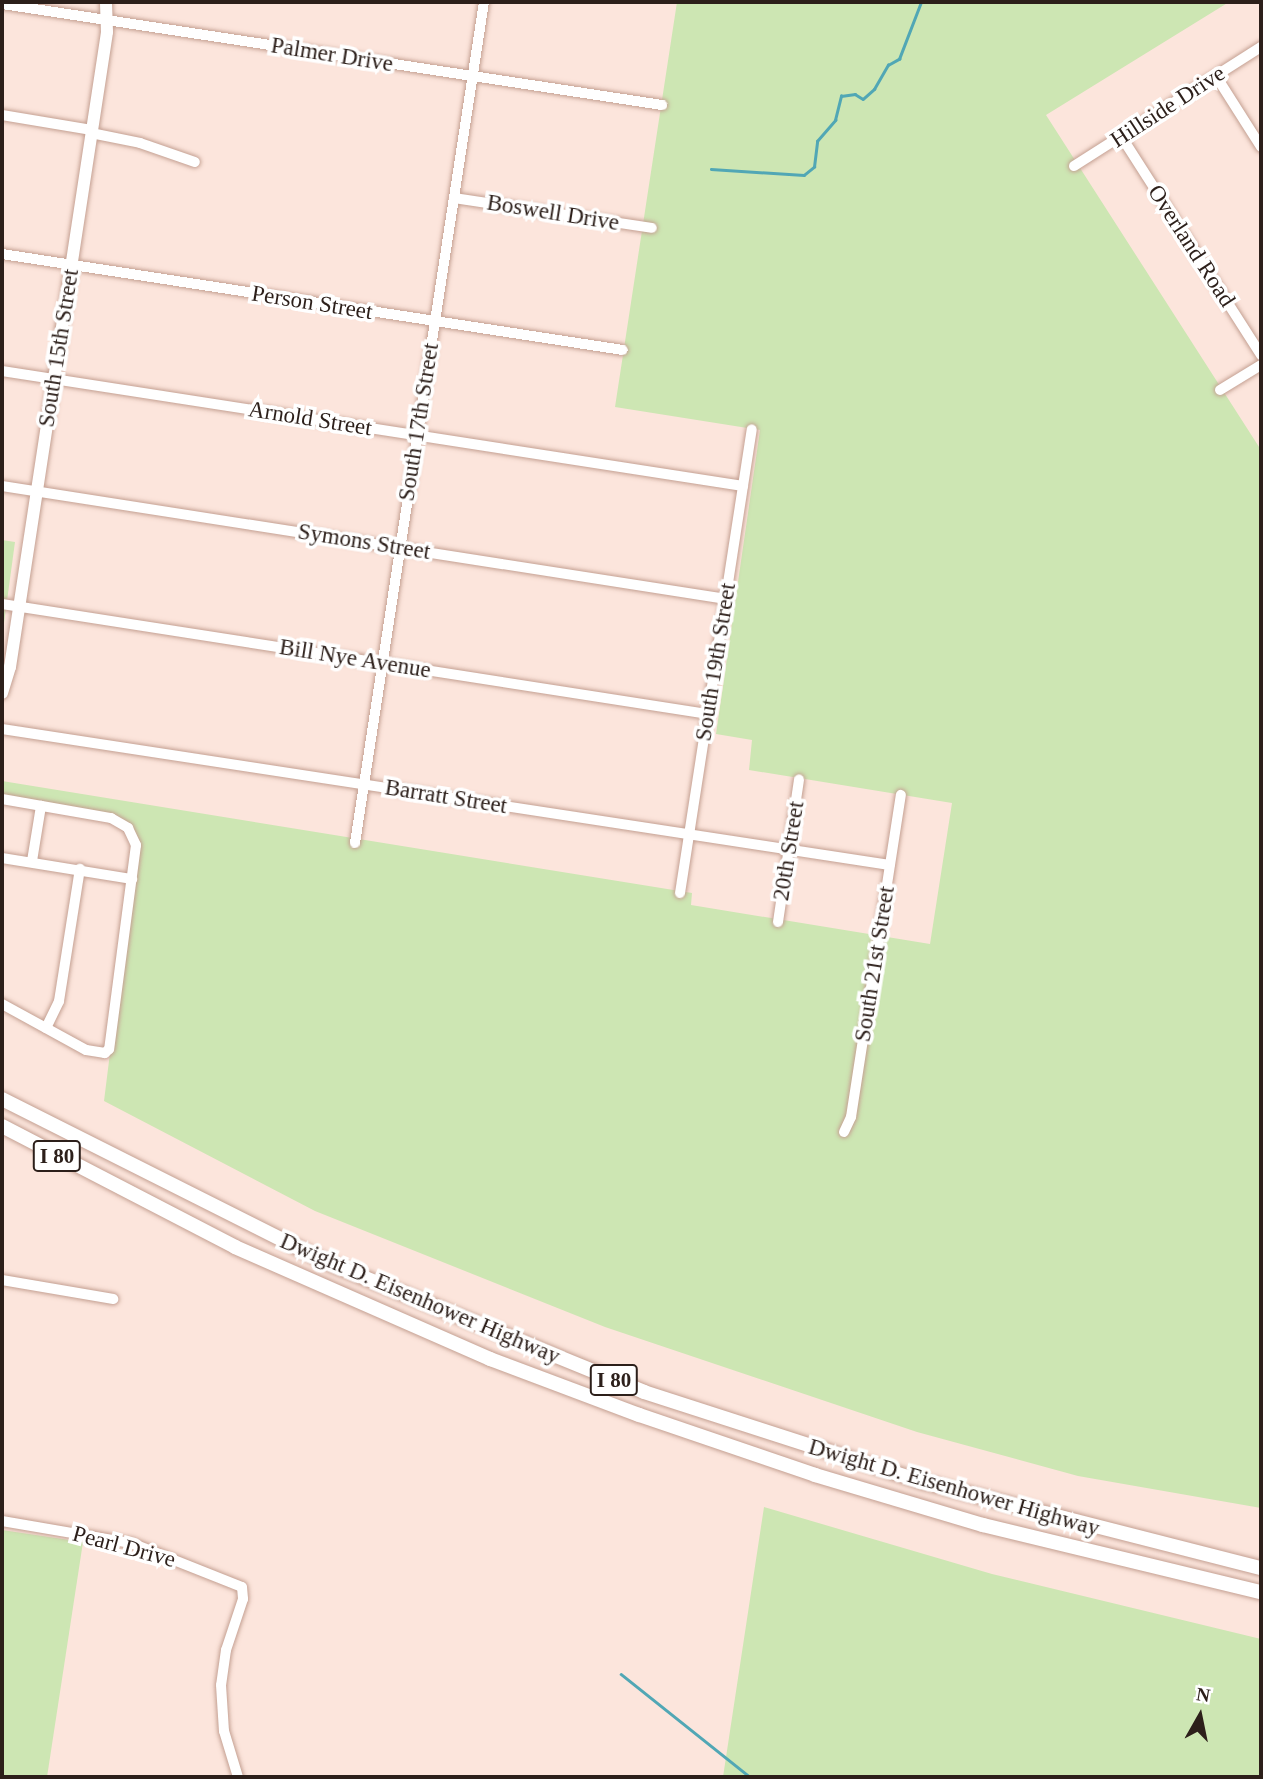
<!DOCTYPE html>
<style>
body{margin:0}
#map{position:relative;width:1263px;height:1779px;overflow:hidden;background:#fce5dc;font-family:"Times New Roman",serif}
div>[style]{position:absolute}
.green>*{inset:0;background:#cde6b3}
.stream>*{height:2.5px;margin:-1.25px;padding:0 1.25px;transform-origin:1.25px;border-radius:1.25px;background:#51a7b5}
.roads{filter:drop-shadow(0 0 2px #c4a092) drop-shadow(0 0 2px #c4a092)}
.minor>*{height:10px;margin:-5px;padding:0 5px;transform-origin:5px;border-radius:5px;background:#fff}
.major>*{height:12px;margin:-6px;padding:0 6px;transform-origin:6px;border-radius:6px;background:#fff}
.highway>*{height:14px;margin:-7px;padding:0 7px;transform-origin:7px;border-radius:7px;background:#fff}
span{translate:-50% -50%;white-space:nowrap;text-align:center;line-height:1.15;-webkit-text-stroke:7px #fff;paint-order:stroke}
.shield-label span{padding:2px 5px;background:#fff;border:2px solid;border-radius:5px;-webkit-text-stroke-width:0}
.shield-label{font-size:21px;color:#2c1f1a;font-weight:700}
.street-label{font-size:23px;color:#2c1f1a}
.frame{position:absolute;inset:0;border:4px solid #2c1f1a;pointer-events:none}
.north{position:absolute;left:1165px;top:1681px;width:70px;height:70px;-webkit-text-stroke:5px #fff;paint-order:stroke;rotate:9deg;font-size:19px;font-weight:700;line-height:28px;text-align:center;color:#2c1f1a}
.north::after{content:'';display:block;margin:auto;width:24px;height:32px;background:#2c1f1a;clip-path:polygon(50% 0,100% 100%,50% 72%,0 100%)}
</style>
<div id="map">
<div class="green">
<div style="clip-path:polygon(677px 2px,1229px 2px,1046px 115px,1261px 450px,1261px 1508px,1078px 1476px,917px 1432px,605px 1327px,315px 1211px,104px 1101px,136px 845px,120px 822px,2px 802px,2px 781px,692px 893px,691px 905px,930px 944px,952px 803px,749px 770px,752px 740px,716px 734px,760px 430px,615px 407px)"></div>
<div style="clip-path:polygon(2px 540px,15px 542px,4px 623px,2px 623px)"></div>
<div style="clip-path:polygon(764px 1507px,992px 1574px,1261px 1639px,1261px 1777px,723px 1777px)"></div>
<div style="clip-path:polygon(2px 1530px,83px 1542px,47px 1777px,2px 1777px)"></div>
</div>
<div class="stream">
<div style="left:711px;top:169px;width:93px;rotate:3.7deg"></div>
<div style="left:804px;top:175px;width:13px;rotate:-39deg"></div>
<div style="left:814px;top:167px;width:26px;rotate:-83deg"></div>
<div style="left:817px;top:141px;width:28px;rotate:-49deg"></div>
<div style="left:835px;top:120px;width:25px;rotate:-76deg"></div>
<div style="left:841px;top:96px;width:14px;rotate:-8deg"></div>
<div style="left:855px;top:94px;width:9px;rotate:32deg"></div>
<div style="left:863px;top:99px;width:15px;rotate:-42deg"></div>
<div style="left:874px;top:89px;width:28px;rotate:-60deg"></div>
<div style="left:888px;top:65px;width:13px;rotate:-29deg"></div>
<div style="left:899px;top:59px;width:61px;rotate:-68.9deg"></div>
<div style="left:621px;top:1674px;width:165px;rotate:38.6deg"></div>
</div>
<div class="roads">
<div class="minor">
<div style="left:2px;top:4px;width:668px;rotate:8.7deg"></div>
<div style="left:1216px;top:76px;width:84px;rotate:57.6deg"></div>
<div style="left:2px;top:115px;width:91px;rotate:9.5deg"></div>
<div style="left:91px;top:133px;width:50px;rotate:11.5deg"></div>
<div style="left:140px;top:143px;width:58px;rotate:19.1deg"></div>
<div style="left:1121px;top:136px;width:260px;rotate:57.4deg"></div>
<div style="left:1074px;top:166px;width:222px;rotate:-32.5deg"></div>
<div style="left:454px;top:198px;width:200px;rotate:8.6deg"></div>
<div style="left:2px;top:254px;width:628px;rotate:8.79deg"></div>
<div style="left:2px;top:371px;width:750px;rotate:8.82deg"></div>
<div style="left:1220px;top:390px;width:48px;rotate:-31.4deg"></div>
<div style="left:2px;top:486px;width:733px;rotate:8.87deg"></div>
<div style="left:2px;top:604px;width:715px;rotate:8.86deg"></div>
<div style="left:2px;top:729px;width:898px;rotate:8.71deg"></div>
<div style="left:2px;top:799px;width:111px;rotate:9.9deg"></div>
<div style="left:111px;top:818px;width:20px;rotate:30deg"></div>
<div style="left:128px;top:828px;width:19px;rotate:65deg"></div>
<div style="left:136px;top:845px;width:206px;rotate:97.5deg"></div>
<div style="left:109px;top:1049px;width:6px;rotate:135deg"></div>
<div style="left:105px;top:1053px;width:19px;rotate:-171deg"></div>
<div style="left:86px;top:1050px;width:96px;rotate:-151.3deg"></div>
<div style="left:355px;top:843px;width:851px;rotate:-81.28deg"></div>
<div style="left:2px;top:858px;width:132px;rotate:9.2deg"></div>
<div style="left:32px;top:861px;width:56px;rotate:-80.7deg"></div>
<div style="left:680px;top:893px;width:469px;rotate:-81.2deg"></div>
<div style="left:778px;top:922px;width:144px;rotate:-81.6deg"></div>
<div style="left:46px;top:1028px;width:30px;rotate:-64deg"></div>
<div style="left:59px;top:1001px;width:134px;rotate:-81deg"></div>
<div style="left:844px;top:1132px;width:17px;rotate:-65deg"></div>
<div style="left:851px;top:1117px;width:326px;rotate:-81.2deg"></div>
<div style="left:2px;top:1280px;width:113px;rotate:9.7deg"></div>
<div style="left:2px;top:1521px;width:131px;rotate:9.7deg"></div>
<div style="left:131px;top:1543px;width:119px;rotate:21.6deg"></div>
<div style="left:242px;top:1587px;width:12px;rotate:85deg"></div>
<div style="left:243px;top:1599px;width:54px;rotate:108.4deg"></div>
<div style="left:226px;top:1650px;width:35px;rotate:98deg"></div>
<div style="left:221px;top:1685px;width:46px;rotate:86.3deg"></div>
<div style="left:224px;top:1731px;width:48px;rotate:73.1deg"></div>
</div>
<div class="major">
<div style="left:2px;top:693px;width:27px;rotate:-73deg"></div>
<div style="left:10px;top:667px;width:642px;rotate:-81.31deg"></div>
<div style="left:107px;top:32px;width:30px;rotate:-92deg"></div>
</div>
<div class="highway">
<div style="left:2px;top:1099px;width:363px;rotate:26.7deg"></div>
<div style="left:326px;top:1262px;width:344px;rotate:22.2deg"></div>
<div style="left:644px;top:1392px;width:293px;rotate:17.9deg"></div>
<div style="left:923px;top:1482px;width:349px;rotate:14.3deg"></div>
<div style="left:2px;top:1126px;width:263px;rotate:27.4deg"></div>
<div style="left:235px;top:1247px;width:279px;rotate:23.7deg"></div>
<div style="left:490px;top:1359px;width:159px;rotate:20.6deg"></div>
<div style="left:639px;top:1415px;width:186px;rotate:18.8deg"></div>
<div style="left:815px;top:1475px;width:175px;rotate:16.6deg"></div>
<div style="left:983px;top:1525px;width:286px;rotate:13.6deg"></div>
</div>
</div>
<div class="shield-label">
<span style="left:57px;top:1156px">I 80</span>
<span style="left:614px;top:1380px">I 80</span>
</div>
<div class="street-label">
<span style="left:332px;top:55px;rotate:9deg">Palmer Drive</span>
<span style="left:1168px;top:107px;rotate:-33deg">Hillside Drive</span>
<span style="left:553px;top:213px;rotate:9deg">Boswell Drive</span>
<span style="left:1191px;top:246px;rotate:57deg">Overland Road</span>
<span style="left:312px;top:303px;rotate:9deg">Person Street</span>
<span style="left:59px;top:348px;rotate:-81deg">South 15th Street</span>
<span style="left:310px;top:419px;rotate:9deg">Arnold Street</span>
<span style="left:419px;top:422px;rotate:-81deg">South 17th Street</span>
<span style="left:364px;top:542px;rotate:9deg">Symons Street</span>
<span style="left:355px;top:659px;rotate:9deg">Bill Nye Avenue</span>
<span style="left:716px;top:662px;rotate:-81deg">South 19th Street</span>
<span style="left:446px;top:797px;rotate:9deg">Barratt Street</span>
<span style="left:789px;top:851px;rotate:-81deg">20th Street</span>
<span style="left:875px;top:964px;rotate:-81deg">South 21st Street</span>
<span style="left:420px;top:1299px;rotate:23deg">Dwight D. Eisenhower Highway</span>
<span style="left:954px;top:1488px;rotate:16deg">Dwight D. Eisenhower Highway</span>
<span style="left:124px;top:1547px;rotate:15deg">Pearl Drive</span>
</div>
<div class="frame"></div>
<div class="north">N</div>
</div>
